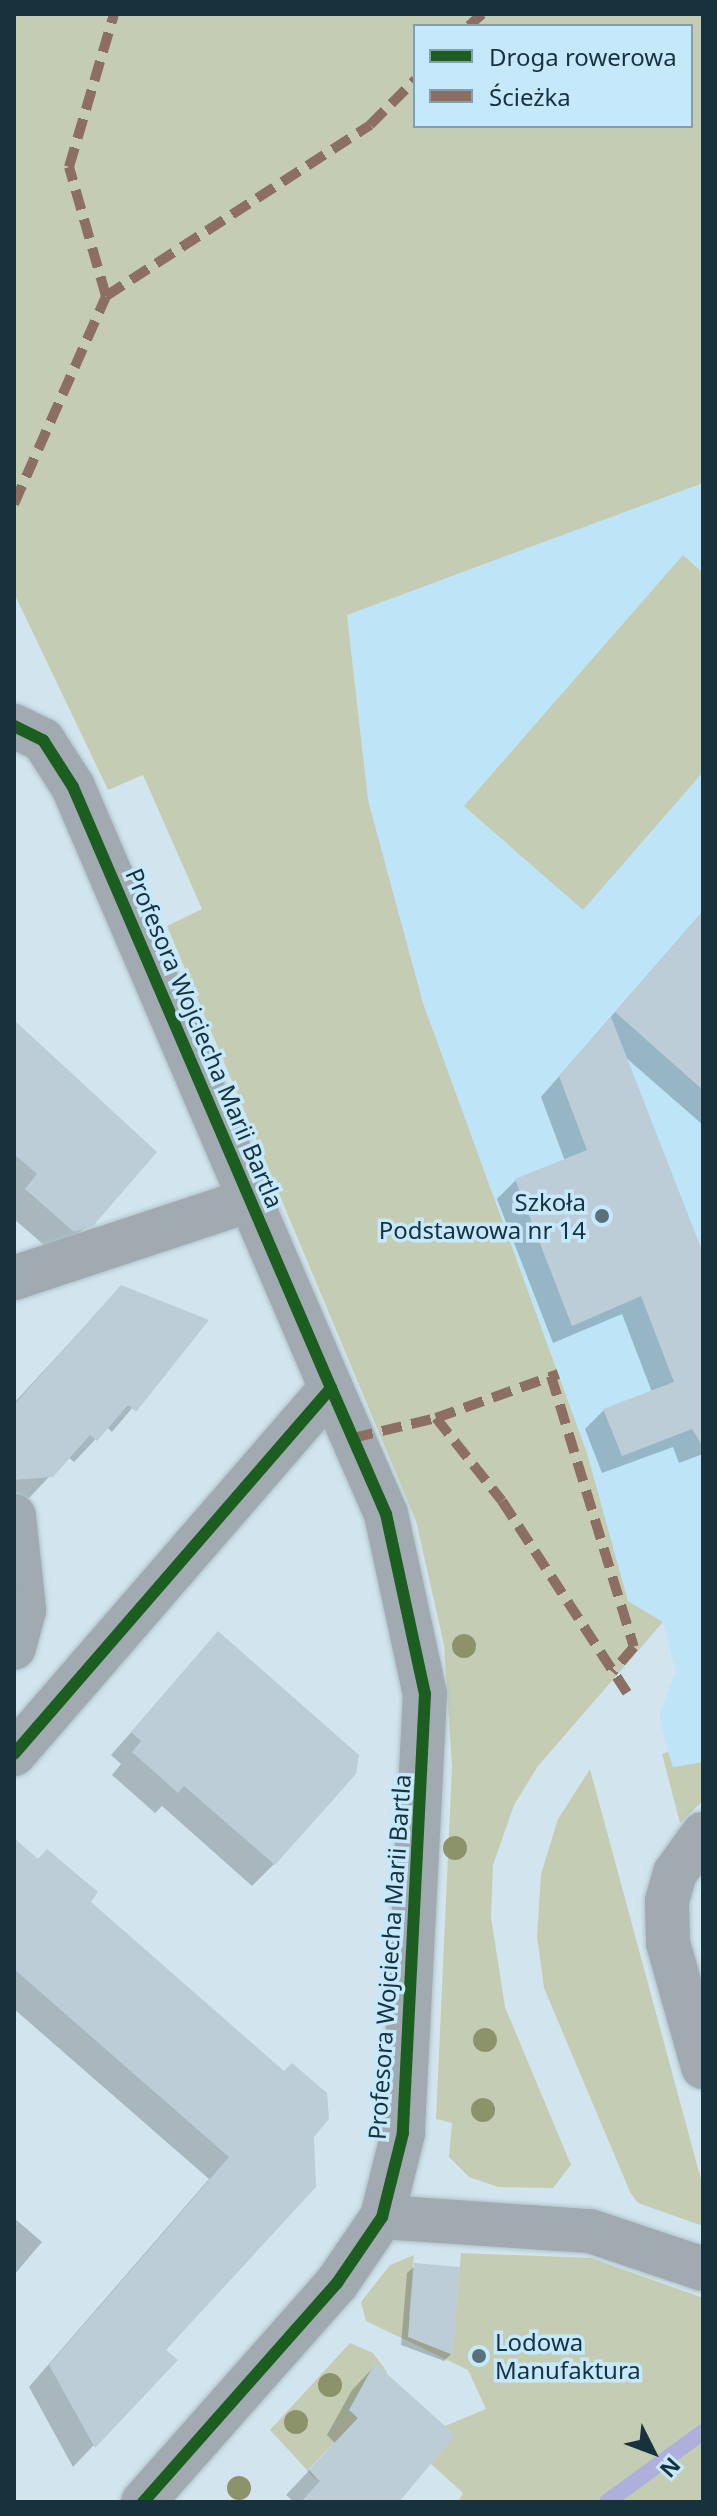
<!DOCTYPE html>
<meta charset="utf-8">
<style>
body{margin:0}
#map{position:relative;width:717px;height:2516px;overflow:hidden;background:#d2e5ee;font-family:"Noto Sans",sans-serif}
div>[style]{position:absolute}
.built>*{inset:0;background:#bde4f7}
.green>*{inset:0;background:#c4cdb3}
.shadow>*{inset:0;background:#0003}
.stream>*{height:16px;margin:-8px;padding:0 8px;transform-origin:8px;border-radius:8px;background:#aeb0db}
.building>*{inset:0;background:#bccdd8}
.roads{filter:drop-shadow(0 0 2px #afc0c8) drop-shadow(0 0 2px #afc0c8)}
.minor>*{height:44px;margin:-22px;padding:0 22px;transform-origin:22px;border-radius:22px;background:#a0aab0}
.quiet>*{height:10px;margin-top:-5px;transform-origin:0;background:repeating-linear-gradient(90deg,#8d6e63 0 20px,transparent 0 30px)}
.cycleway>*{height:12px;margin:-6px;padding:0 6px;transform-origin:6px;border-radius:6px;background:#1b5e20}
.trees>*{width:24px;height:24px;margin:-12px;border-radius:50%;background:#8c936b}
.dots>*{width:22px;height:22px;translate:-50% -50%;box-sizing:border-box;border:4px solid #c5e9fb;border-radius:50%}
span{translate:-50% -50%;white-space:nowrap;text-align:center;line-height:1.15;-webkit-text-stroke:7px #c5e9fb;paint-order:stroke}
.street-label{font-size:24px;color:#18323d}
.poi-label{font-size:24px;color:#18323d}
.right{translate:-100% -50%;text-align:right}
.left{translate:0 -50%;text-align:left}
.frame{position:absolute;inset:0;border:16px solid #18323d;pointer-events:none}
.legend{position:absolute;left:413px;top:24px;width:280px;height:104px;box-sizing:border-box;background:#c5e9fb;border:2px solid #80a0af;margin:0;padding:10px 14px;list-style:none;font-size:24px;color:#18323d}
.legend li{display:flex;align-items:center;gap:16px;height:40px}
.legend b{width:40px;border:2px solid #80a0af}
.north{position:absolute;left:613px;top:2412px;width:80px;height:80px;-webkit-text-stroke:6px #c5e9fb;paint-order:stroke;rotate:132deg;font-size:22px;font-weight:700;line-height:32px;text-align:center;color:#18323d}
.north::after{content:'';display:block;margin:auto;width:28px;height:36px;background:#18323d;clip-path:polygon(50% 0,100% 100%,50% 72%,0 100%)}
</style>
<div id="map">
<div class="built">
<div style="clip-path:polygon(703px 483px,703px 1762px,672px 1767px,659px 1716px,676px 1672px,663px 1622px,628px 1601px,587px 1453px,423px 1003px,368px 800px,347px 615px)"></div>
</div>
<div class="green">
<div style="clip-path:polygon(evenodd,14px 14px,703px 14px,703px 483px,347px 615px,368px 800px,423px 1003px,587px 1453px,628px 1601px,663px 1622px,538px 1766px,514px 1805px,493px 1865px,491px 1917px,505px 2007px,571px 2165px,553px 2188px,498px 2187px,469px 2177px,449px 2157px,452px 2123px,436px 2119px,452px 1767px,444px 1645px,416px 1521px,167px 926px,202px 909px,143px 775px,108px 790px,14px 593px,14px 14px,691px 26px,691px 126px,415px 126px,415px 26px,691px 26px)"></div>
<div style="clip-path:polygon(683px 555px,703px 573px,703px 772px,583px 910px,464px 806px)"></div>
<div style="clip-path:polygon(668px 1752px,673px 1767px,703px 1762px,703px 1801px,680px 1823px,662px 1754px)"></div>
<div style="clip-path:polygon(590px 1769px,703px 2187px,703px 2226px,638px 2203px,630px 2192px,544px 1988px,537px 1936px,541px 1874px,558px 1819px)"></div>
<div style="clip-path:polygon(461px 2253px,591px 2258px,703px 2298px,703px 2502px,458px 2502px,463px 2493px,430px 2463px,445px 2426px,486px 2409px,468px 2370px,366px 2321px,361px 2302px,390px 2265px,414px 2255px,409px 2316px,454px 2334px)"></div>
<div style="clip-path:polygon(350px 2343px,373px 2353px,387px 2372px,350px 2410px,358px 2418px,309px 2469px,319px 2483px,270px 2430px)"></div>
</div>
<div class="shadow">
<div style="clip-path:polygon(703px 911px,703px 1125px,624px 1056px,703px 1259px,703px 1454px,679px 1463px,673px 1447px,602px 1473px,585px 1429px,604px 1410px,652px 1392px,622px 1314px,553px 1343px,497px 1199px,516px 1180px,565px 1161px,541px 1097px)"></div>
<div style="clip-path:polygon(14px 1025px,91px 1224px,52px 1252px,14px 1219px)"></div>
<div style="clip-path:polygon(121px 1287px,205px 1321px,112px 1432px,107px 1427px,74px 1462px,68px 1457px,29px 1498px,14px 1499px,14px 1403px)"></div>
<div style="clip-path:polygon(218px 1634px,274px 1864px,252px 1886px,162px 1806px,155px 1813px,112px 1775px,121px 1764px,111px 1755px)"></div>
<div style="clip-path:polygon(14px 1866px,88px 1902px,284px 2074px,163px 2350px,175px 2360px,73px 2467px,29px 2387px,209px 2179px,14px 2009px)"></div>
<div style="clip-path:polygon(14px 2218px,42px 2242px,14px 2275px)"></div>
<div style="clip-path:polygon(415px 2266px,451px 2354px,444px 2361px,401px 2345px,407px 2273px)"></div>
<div style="clip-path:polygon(375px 2366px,394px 2502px,294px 2502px,286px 2495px,335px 2443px,327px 2435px,352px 2390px)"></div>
</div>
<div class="stream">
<div style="left:607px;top:2502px;width:119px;rotate:-36.1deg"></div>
</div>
<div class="building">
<div style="clip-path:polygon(703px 911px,703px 1090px,615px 1012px)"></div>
<div style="clip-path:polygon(611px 1017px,703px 1253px,703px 1447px,692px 1429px,622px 1456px,603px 1409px,674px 1382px,641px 1296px,572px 1326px,515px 1179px,587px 1150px,559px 1076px)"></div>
<div style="clip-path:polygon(14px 1020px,157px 1152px,93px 1226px,74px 1232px,25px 1189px,37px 1174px,14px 1154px)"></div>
<div style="clip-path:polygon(121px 1285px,209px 1320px,136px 1412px,128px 1405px,97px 1441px,90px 1435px,53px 1477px,14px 1480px,14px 1405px)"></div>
<div style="clip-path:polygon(218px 1631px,359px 1755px,356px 1774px,275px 1865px,184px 1786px,178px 1793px,132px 1752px,141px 1741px,131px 1732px)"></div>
<div style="clip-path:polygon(14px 1838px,38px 1859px,47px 1849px,98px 1892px,91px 1902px,284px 2071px,292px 2063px,327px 2093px,329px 2119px,314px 2137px,316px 2187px,166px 2350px,178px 2360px,95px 2448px,49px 2365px,229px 2157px,14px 1969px)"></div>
<div style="clip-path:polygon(414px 2263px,460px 2267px,453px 2355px,408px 2337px)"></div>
<div style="clip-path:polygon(375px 2363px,455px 2435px,399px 2502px,301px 2502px,320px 2481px,309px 2470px,358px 2418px,349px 2410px)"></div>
</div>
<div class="roads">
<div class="minor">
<div style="left:14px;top:726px;width:32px;rotate:26deg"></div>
<div style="left:43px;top:740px;width:56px;rotate:57.4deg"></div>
<div style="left:73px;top:787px;width:654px;rotate:66.77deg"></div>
<div style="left:14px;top:1278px;width:249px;rotate:-18.3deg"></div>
<div style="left:14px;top:1516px;width:95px;rotate:83.9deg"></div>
<div style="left:24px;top:1610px;width:39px;rotate:105deg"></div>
<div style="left:14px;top:1754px;width:484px;rotate:-49.1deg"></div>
<div style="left:331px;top:1388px;width:137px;rotate:66.4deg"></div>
<div style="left:386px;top:1514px;width:184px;rotate:77.8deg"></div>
<div style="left:425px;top:1694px;width:440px;rotate:92.9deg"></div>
<div style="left:403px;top:2133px;width:87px;rotate:104deg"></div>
<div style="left:382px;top:2217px;width:80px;rotate:124.3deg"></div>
<div style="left:337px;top:2283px;width:293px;rotate:131.5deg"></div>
<div style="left:703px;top:1834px;width:48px;rotate:125.7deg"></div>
<div style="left:675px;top:1873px;width:29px;rotate:106deg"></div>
<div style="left:667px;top:1901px;width:42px;rotate:88.6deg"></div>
<div style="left:668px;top:1943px;width:129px;rotate:74.2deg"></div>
<div style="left:382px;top:2217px;width:208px;rotate:3.9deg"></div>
<div style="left:590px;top:2231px;width:119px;rotate:18.6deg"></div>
</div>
</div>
<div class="quiet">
<div style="left:469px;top:26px;width:18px;rotate:-43deg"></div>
<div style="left:106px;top:296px;width:315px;rotate:-32.9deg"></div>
<div style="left:370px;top:125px;width:64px;rotate:-45deg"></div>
<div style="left:14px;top:504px;width:227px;rotate:-66.1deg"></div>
<div style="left:106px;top:296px;width:134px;rotate:-106deg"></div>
<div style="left:69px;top:167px;width:159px;rotate:-73.6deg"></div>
<div style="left:551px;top:1376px;width:283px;rotate:73deg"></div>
<div style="left:634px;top:1647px;width:33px;rotate:131deg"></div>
<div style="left:436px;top:1418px;width:130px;rotate:-19.8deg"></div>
<div style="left:353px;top:1438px;width:85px;rotate:-13.5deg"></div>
<div style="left:436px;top:1418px;width:106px;rotate:51.5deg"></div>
<div style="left:502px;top:1501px;width:229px;rotate:56.9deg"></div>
</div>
<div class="cycleway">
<div style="left:14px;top:726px;width:32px;rotate:26deg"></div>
<div style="left:43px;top:740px;width:56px;rotate:57.4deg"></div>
<div style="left:73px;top:787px;width:654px;rotate:66.77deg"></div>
<div style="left:14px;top:1754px;width:484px;rotate:-49.1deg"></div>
<div style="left:331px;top:1388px;width:137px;rotate:66.4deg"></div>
<div style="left:386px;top:1514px;width:184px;rotate:77.8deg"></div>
<div style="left:425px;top:1694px;width:440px;rotate:92.9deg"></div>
<div style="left:403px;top:2133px;width:87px;rotate:104deg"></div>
<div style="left:382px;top:2217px;width:80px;rotate:124.3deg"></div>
<div style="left:337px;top:2283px;width:293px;rotate:131.5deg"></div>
</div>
<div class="trees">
<div style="left:464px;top:1646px"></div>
<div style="left:455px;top:1848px"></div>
<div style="left:485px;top:2040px"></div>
<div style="left:483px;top:2110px"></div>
<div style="left:330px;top:2385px"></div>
<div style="left:296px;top:2422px"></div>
<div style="left:239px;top:2488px"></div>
</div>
<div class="dots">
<div style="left:602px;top:1216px;background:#59717b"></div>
<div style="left:479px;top:2356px;background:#59717b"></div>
</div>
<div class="street-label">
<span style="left:205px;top:1038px;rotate:67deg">Profesora Wojciecha Marii Bartla</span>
<span style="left:389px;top:1957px;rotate:-86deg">Profesora Wojciecha Marii Bartla</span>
</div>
<div class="poi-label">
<span class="right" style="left:586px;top:1216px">Szkoła<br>Podstawowa nr 14</span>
<span class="left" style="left:495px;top:2356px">Lodowa<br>Manufaktura</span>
</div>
<div class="frame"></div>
<ul class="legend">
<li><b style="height:10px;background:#1b5e20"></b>Droga rowerowa</li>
<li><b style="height:10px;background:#8d6e63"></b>Ścieżka</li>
</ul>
<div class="north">N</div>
</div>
